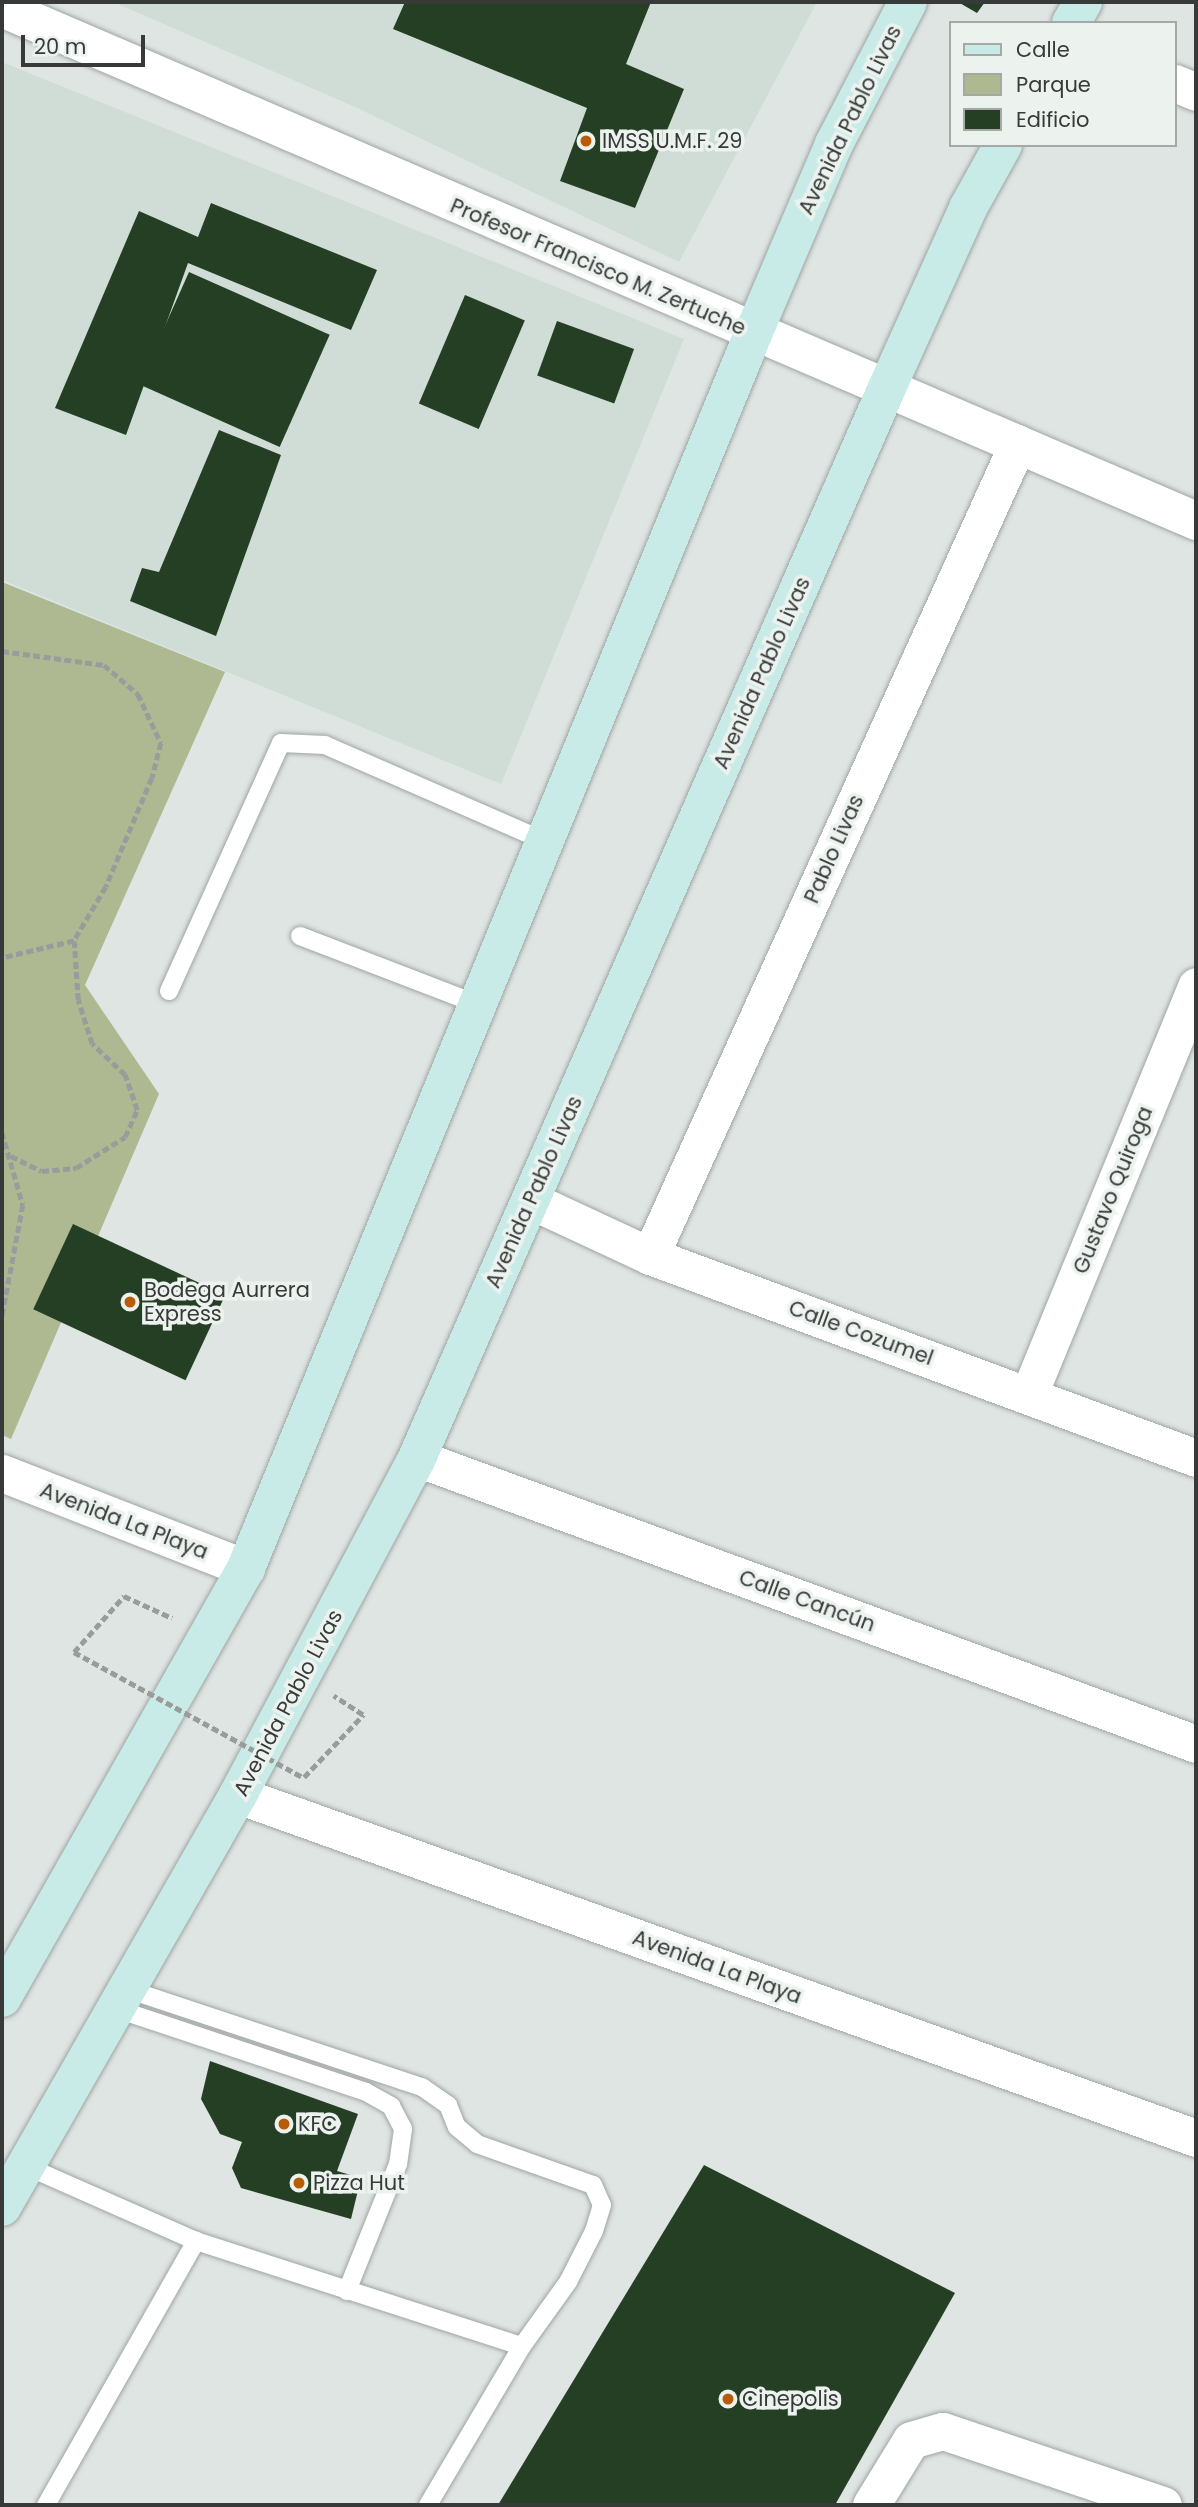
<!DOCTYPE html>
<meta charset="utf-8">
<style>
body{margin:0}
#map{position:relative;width:1198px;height:2507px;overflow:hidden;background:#dfe5e2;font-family:Poppins,sans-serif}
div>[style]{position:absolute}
.built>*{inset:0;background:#cfddd6}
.green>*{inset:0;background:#aeb992}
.building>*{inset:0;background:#253f24;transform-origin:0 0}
.path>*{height:4.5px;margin-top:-2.25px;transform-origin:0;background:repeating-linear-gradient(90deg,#989c9a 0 7px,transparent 0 10.5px)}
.roads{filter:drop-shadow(0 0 2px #9fa5a2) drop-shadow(0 0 2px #9fa5a2)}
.service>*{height:18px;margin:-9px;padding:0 9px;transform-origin:9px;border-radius:9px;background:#fff}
.minor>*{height:37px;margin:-18.5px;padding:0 18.5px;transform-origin:18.5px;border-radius:18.5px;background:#fff}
.tertiary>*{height:38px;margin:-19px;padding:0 19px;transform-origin:19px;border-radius:19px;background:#fff}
.secondary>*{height:38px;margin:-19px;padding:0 19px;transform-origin:19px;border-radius:19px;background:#c9ebe8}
.path-bridge>*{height:4.5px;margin-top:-2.25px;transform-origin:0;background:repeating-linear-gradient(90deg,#989c9a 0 7px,transparent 0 10.5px)}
.dots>*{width:19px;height:19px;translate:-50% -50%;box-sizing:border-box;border:4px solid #ecf3ef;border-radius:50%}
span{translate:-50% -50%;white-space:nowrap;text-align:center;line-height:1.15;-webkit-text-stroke:7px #ecf3ef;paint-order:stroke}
.street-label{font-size:21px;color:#383a39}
.poi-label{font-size:21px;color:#383a39}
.left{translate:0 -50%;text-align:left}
.frame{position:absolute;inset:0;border:4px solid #383a39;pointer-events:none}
.legend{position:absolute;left:949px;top:21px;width:228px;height:126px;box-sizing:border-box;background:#ecf3ef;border:2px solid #a4a9a6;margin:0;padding:9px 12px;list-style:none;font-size:21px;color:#383a39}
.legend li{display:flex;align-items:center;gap:14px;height:35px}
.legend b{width:35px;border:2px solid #a4a9a6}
.scale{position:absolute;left:21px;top:35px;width:124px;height:32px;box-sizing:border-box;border:4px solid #383a39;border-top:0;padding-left:9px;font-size:21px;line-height:24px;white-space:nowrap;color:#383a39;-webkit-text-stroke:5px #ecf3ef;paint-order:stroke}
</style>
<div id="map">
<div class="built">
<div style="clip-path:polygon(113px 2px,817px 2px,679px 262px,353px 106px)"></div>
<div style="clip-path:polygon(2px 62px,684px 339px,501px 784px,2px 580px)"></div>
</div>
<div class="green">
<div style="clip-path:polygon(2px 582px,225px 672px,85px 985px,159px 1094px,11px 1439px,2px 1435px)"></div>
</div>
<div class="building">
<div style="clip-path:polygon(405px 2px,651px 2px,626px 64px,684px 89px,635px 208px,560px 181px,587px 108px,393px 29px)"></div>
<div style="clip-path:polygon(958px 2px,985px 2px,977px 13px)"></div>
<div style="clip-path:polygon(211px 203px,377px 270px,351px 330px,188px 263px,126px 435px,55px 408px,139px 211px,198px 237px)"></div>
<div style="left:189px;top:272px;width:154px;height:123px;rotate:24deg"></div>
<div style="left:465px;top:295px;width:65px;height:118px;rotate:23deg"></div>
<div style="left:557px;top:321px;width:82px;height:58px;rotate:20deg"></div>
<div style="clip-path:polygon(219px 430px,281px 455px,216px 636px,130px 601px,142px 568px,159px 572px)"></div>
<div style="left:73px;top:1224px;width:168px;height:94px;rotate:25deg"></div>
<div style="clip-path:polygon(210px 2061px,358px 2114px,337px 2171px,361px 2178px,351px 2219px,241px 2188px,232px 2168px,242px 2142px,220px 2134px,201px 2099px)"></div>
<div style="clip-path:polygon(704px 2165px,955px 2293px,835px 2505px,498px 2505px)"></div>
</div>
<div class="path">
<div style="left:2px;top:651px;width:103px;rotate:7.8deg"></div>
<div style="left:104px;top:665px;width:45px;rotate:40.5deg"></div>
<div style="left:138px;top:694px;width:54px;rotate:64.9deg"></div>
<div style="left:161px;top:743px;width:36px;rotate:104deg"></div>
<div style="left:152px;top:778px;width:118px;rotate:112.9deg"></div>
<div style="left:106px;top:887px;width:63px;rotate:120.7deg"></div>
<div style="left:74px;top:941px;width:74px;rotate:166.7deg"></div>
<div style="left:2px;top:1132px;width:76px;rotate:74deg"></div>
<div style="left:23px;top:1205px;width:114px;rotate:100.6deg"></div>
<div style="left:11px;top:1156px;width:34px;rotate:26deg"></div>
<div style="left:42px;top:1171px;width:34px;rotate:-5deg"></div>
<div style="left:76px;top:1168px;width:58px;rotate:-32.3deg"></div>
<div style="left:125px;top:1137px;width:30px;rotate:-66deg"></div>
<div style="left:137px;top:1110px;width:37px;rotate:-109deg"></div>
<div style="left:125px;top:1075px;width:45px;rotate:-136.8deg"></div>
<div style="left:92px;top:1044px;width:46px;rotate:-107.7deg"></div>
<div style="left:78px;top:1000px;width:59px;rotate:-93.9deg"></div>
<div style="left:74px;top:1652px;width:75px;rotate:-48.2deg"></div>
<div style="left:124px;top:1596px;width:53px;rotate:24.6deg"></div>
<div style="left:304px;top:1777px;width:86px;rotate:-46.4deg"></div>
<div style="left:363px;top:1715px;width:35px;rotate:-147deg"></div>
</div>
<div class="roads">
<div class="service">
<div style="left:300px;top:936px;width:190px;rotate:21deg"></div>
<div style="left:169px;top:991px;width:272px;rotate:-65.7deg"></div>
<div style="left:281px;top:743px;width:44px;rotate:2.6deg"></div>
<div style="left:325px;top:745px;width:240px;rotate:23.6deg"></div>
<div style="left:130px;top:1990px;width:308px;rotate:18.4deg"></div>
<div style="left:422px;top:2087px;width:32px;rotate:35deg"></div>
<div style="left:448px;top:2105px;width:24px;rotate:68deg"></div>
<div style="left:457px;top:2127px;width:26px;rotate:40deg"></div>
<div style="left:477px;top:2144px;width:123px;rotate:19.5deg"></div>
<div style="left:593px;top:2185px;width:22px;rotate:66deg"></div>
<div style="left:602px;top:2205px;width:27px;rotate:107deg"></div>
<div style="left:594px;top:2231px;width:57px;rotate:117deg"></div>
<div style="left:568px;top:2282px;width:79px;rotate:125.7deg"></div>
<div style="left:117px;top:2009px;width:262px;rotate:18.4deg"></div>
<div style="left:366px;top:2092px;width:29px;rotate:29deg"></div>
<div style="left:391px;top:2106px;width:26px;rotate:62deg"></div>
<div style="left:403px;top:2129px;width:35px;rotate:98deg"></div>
<div style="left:398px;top:2164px;width:137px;rotate:111.9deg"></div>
<div style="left:26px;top:2166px;width:186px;rotate:23.8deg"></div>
<div style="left:196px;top:2241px;width:342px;rotate:17.9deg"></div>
<div style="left:522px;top:2346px;width:185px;rotate:120.6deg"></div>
<div style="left:46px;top:2505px;width:304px;rotate:-60.4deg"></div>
</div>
<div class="minor">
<div style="left:1175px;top:83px;width:23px;rotate:23deg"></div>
<div style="left:530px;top:1200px;width:132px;rotate:25deg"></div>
<div style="left:650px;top:1256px;width:582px;rotate:20.3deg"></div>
<div style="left:650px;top:1256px;width:892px;rotate:-65.65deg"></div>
<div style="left:1029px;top:1394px;width:441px;rotate:-67.7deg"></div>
<div style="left:417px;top:1458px;width:830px;rotate:20.16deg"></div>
<div style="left:2px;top:1473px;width:262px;rotate:21.3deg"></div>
<div style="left:238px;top:1795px;width:1018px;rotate:19.7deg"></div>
<div style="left:871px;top:2505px;width:76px;rotate:-58.4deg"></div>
<div style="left:911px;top:2440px;width:33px;rotate:-16deg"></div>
<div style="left:943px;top:2431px;width:232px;rotate:18.6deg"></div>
</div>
<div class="tertiary">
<div style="left:2px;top:8px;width:1300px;rotate:23.25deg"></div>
</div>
<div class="secondary">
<div style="left:1071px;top:23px;width:24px;rotate:-60deg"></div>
<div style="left:2px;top:1998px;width:494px;rotate:-60.4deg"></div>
<div style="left:246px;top:1568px;width:1334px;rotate:-67.66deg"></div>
<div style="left:753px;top:334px;width:207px;rotate:-66.9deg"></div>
<div style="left:834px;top:144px;width:160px;rotate:-62.5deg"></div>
<div style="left:2px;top:2207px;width:475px;rotate:-60.2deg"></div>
<div style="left:238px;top:1795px;width:382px;rotate:-62deg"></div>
<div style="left:417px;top:1458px;width:1166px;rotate:-66.29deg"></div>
<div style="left:886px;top:390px;width:200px;rotate:-65.7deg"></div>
<div style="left:968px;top:208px;width:72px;rotate:-60.9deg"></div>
</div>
</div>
<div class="path-bridge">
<div style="left:74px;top:1652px;width:262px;rotate:28.7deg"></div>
</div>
<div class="dots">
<div style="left:586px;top:141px;background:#b95c09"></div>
<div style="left:130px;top:1302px;background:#b95c09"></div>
<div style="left:284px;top:2124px;background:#b95c09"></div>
<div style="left:299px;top:2183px;background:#b95c09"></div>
<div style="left:728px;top:2399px;background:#b95c09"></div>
</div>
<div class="street-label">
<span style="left:850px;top:120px;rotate:-64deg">Avenida Pablo Livas</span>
<span style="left:598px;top:267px;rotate:23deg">Profesor Francisco M. Zertuche</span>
<span style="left:762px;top:673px;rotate:-66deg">Avenida Pablo Livas</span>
<span style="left:834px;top:849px;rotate:-66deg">Pablo Livas</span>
<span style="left:1113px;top:1190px;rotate:-68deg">Gustavo Quiroga</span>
<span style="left:534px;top:1192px;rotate:-66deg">Avenida Pablo Livas</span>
<span style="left:861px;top:1333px;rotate:20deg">Calle Cozumel</span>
<span style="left:124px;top:1521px;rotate:21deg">Avenida La Playa</span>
<span style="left:807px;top:1601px;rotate:20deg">Calle Cancún</span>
<span style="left:288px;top:1703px;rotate:-62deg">Avenida Pablo Livas</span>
<span style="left:717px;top:1967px;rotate:20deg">Avenida La Playa</span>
</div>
<div class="poi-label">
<span class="left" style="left:602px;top:141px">IMSS U.M.F. 29</span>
<span class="left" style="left:144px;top:1302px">Bodega Aurrera<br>Express</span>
<span class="left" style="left:298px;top:2124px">KFC</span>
<span class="left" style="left:313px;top:2183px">Pizza Hut</span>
<span class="left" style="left:742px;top:2399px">Cinepolis</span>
</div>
<div class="frame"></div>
<ul class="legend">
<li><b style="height:9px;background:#c9ebe8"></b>Calle</li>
<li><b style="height:19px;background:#aeb992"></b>Parque</li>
<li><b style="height:19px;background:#253f24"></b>Edificio</li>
</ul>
<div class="scale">20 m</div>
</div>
